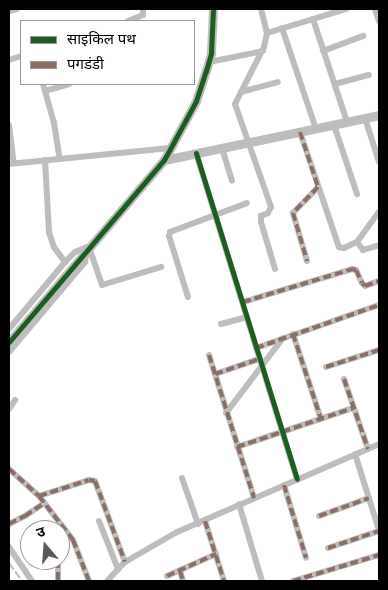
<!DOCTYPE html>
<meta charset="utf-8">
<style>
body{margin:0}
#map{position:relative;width:388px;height:590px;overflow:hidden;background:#fff;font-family:Lato,"Noto Sans Devanagari",sans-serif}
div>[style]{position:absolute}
.minor>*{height:6px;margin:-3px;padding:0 3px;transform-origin:3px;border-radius:3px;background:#bdbdbd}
.tertiary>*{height:9px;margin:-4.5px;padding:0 4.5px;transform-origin:4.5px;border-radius:4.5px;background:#bdbdbd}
.rail>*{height:2px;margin-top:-1px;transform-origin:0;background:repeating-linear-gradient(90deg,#bdbdbd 0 8px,transparent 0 10.5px)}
.quiet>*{height:4px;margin-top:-2px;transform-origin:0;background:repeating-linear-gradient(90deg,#8d6e63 0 8px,transparent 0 12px)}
.cycleway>*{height:5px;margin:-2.5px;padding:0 2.5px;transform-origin:2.5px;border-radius:2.5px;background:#1b5e20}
span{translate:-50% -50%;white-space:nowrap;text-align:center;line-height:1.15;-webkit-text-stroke:4.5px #fff;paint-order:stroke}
.frame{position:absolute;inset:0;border:10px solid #000;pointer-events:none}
.legend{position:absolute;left:20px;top:20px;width:175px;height:65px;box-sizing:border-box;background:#fff;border:1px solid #999;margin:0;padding:6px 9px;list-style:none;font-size:15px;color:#000}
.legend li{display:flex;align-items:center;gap:10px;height:25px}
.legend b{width:25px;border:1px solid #999}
.north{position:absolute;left:20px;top:520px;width:50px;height:50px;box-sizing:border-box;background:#fff;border:1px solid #999;border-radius:50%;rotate:342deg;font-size:14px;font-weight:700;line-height:20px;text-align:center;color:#000}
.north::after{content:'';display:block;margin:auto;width:18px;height:22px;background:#595959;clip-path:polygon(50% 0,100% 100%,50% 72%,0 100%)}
</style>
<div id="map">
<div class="minor">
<div style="left:261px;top:9px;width:25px;rotate:76deg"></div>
<div style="left:267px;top:33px;width:14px;rotate:102deg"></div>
<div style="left:264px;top:47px;width:64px;rotate:117deg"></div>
<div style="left:235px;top:104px;width:109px;rotate:70.7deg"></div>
<div style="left:271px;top:207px;width:7px;rotate:117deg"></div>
<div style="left:268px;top:213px;width:8px;rotate:157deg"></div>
<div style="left:261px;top:216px;width:6px;rotate:90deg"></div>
<div style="left:261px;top:222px;width:49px;rotate:73.4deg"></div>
<div style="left:375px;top:9px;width:13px;rotate:72deg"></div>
<div style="left:9px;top:11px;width:8px;rotate:-14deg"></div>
<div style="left:313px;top:19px;width:108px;rotate:71.7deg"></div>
<div style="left:128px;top:21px;width:16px;rotate:-22deg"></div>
<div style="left:143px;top:15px;width:6px;rotate:-90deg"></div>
<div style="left:282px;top:28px;width:107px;rotate:71.4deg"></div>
<div style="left:267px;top:33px;width:83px;rotate:-16.9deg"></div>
<div style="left:323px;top:51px;width:43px;rotate:-20.6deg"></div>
<div style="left:9px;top:60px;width:13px;rotate:-18deg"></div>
<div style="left:209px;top:62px;width:55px;rotate:-11.5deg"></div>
<div style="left:43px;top:84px;width:41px;rotate:74.2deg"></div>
<div style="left:54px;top:123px;width:36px;rotate:81deg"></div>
<div style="left:335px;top:84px;width:35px;rotate:-15deg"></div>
<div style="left:45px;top:91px;width:25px;rotate:-16deg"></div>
<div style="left:241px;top:92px;width:38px;rotate:-15deg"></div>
<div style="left:365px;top:118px;width:46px;rotate:72.3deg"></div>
<div style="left:9px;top:125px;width:38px;rotate:83deg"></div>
<div style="left:334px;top:125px;width:73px;rotate:71.6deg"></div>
<div style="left:300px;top:132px;width:121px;rotate:71.3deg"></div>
<div style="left:339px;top:247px;width:5px;rotate:11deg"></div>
<div style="left:344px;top:248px;width:14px;rotate:-25deg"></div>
<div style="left:357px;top:242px;width:37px;rotate:-54deg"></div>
<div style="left:222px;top:148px;width:34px;rotate:73deg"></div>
<div style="left:196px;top:153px;width:341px;rotate:72.8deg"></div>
<div style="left:45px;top:160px;width:72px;rotate:86.8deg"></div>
<div style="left:49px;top:232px;width:16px;rotate:72deg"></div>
<div style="left:54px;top:247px;width:19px;rotate:54deg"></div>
<div style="left:9px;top:164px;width:162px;rotate:-5.7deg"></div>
<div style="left:357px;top:242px;width:10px;rotate:53deg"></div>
<div style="left:363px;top:250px;width:17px;rotate:-17deg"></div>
<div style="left:89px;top:247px;width:40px;rotate:71.1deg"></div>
<div style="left:102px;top:285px;width:62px;rotate:-17deg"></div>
<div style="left:307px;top:261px;width:50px;rotate:-106.3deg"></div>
<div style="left:293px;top:213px;width:36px;rotate:-46deg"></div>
<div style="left:188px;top:297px;width:64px;rotate:-107.3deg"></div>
<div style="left:169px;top:236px;width:4px;rotate:-76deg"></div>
<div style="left:170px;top:232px;width:82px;rotate:-20.6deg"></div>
<div style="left:243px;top:302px;width:114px;rotate:-16.8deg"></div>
<div style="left:352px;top:269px;width:4px;rotate:14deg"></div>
<div style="left:356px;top:270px;width:14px;rotate:65deg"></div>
<div style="left:362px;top:283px;width:4px;rotate:45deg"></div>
<div style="left:365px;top:286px;width:15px;rotate:-20deg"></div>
<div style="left:221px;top:324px;width:27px;rotate:-15deg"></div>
<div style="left:9px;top:329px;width:87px;rotate:-50.1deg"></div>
<div style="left:65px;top:262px;width:14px;rotate:-45deg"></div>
<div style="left:75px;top:252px;width:15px;rotate:-23deg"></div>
<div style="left:293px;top:334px;width:89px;rotate:71.8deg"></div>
<div style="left:256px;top:348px;width:130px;rotate:-19.3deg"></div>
<div style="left:9px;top:352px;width:118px;rotate:-49.8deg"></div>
<div style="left:85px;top:262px;width:10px;rotate:-79deg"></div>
<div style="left:209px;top:355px;width:150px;rotate:72.5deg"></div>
<div style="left:326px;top:367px;width:56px;rotate:-17.8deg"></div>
<div style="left:215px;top:374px;width:46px;rotate:-18.8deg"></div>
<div style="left:344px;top:379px;width:74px;rotate:71.1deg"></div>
<div style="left:9px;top:409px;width:11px;rotate:-56deg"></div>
<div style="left:226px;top:413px;width:94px;rotate:-52.8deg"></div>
<div style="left:237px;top:447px;width:122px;rotate:-18.6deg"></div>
<div style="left:355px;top:454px;width:80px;rotate:72.5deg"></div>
<div style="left:9px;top:469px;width:40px;rotate:42deg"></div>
<div style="left:39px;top:496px;width:56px;rotate:52.3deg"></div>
<div style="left:73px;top:540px;width:44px;rotate:68.7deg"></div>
<div style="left:182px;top:478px;width:49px;rotate:70.8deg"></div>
<div style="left:284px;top:485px;width:76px;rotate:73.2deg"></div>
<div style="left:39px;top:496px;width:52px;rotate:-17.7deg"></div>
<div style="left:89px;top:480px;width:6px;rotate:9deg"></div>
<div style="left:95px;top:481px;width:86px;rotate:69.7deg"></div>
<div style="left:239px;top:504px;width:80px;rotate:73.4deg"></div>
<div style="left:319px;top:516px;width:53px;rotate:-19.8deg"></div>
<div style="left:99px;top:521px;width:52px;rotate:68.4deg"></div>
<div style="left:205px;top:521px;width:63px;rotate:72.4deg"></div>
<div style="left:9px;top:524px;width:18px;rotate:-27deg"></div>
<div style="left:25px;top:516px;width:23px;rotate:-34deg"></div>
<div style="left:9px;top:547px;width:41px;rotate:55.9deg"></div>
<div style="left:328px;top:548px;width:54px;rotate:-18.4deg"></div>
<div style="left:58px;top:560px;width:21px;rotate:90deg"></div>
<div style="left:180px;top:571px;width:10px;rotate:73deg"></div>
<div style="left:167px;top:576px;width:54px;rotate:-24.2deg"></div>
<div style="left:107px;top:581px;width:26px;rotate:-47deg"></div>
<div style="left:125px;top:562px;width:60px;rotate:-30deg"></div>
<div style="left:177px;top:532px;width:220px;rotate:-23.5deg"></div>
<div style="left:293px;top:581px;width:90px;rotate:-16.8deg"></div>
</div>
<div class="tertiary">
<div style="left:164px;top:160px;width:220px;rotate:-11.8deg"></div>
<div style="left:9px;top:342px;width:239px;rotate:-49.6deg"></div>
<div style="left:164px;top:160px;width:67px;rotate:-61.5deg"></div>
<div style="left:196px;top:101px;width:32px;rotate:-72deg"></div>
<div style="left:206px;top:71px;width:19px;rotate:-74deg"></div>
<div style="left:211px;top:53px;width:44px;rotate:-87.4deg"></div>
</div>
<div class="rail">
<div style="left:9px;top:563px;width:22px;rotate:54deg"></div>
</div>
<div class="quiet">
<div style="left:300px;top:132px;width:58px;rotate:71.9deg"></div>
<div style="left:318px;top:187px;width:36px;rotate:134deg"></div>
<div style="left:293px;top:213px;width:50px;rotate:73.7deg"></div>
<div style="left:243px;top:302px;width:114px;rotate:-16.8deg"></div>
<div style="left:352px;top:269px;width:4px;rotate:14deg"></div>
<div style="left:356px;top:270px;width:14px;rotate:65deg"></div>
<div style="left:362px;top:283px;width:4px;rotate:45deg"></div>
<div style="left:365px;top:286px;width:15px;rotate:-20deg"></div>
<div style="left:293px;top:334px;width:89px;rotate:71.8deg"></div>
<div style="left:256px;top:348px;width:130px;rotate:-19.3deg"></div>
<div style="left:209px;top:355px;width:150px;rotate:72.5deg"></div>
<div style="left:326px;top:367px;width:56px;rotate:-17.8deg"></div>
<div style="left:215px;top:374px;width:46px;rotate:-18.8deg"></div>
<div style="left:344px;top:379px;width:74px;rotate:71.1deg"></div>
<div style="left:237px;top:447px;width:122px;rotate:-18.6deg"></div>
<div style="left:9px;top:469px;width:40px;rotate:42deg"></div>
<div style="left:39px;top:496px;width:56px;rotate:52.3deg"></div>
<div style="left:73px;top:540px;width:44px;rotate:68.7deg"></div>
<div style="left:284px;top:485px;width:76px;rotate:73.2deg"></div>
<div style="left:39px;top:496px;width:52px;rotate:-17.7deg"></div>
<div style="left:89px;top:480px;width:6px;rotate:9deg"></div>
<div style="left:95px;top:481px;width:86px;rotate:69.7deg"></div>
<div style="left:319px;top:516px;width:53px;rotate:-19.8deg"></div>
<div style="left:205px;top:521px;width:63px;rotate:72.4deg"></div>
<div style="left:9px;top:524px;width:18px;rotate:-27deg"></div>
<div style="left:25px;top:516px;width:23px;rotate:-34deg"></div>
<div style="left:328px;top:548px;width:54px;rotate:-18.4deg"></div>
<div style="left:58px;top:560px;width:21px;rotate:90deg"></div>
<div style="left:180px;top:571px;width:10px;rotate:73deg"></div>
<div style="left:167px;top:576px;width:54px;rotate:-24.2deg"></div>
<div style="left:293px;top:581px;width:90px;rotate:-16.8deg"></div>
</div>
<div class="cycleway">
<div style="left:196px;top:153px;width:341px;rotate:72.8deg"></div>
<div style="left:9px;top:342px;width:239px;rotate:-49.6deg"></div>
<div style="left:164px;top:160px;width:67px;rotate:-61.5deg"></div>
<div style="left:196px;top:101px;width:32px;rotate:-72deg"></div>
<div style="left:206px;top:71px;width:19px;rotate:-74deg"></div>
<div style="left:211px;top:53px;width:44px;rotate:-87.4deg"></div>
</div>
<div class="frame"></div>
<ul class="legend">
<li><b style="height:6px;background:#1b5e20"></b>साइकिल पथ</li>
<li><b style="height:6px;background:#8d6e63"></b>पगडंडी</li>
</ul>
<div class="north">उ</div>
</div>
